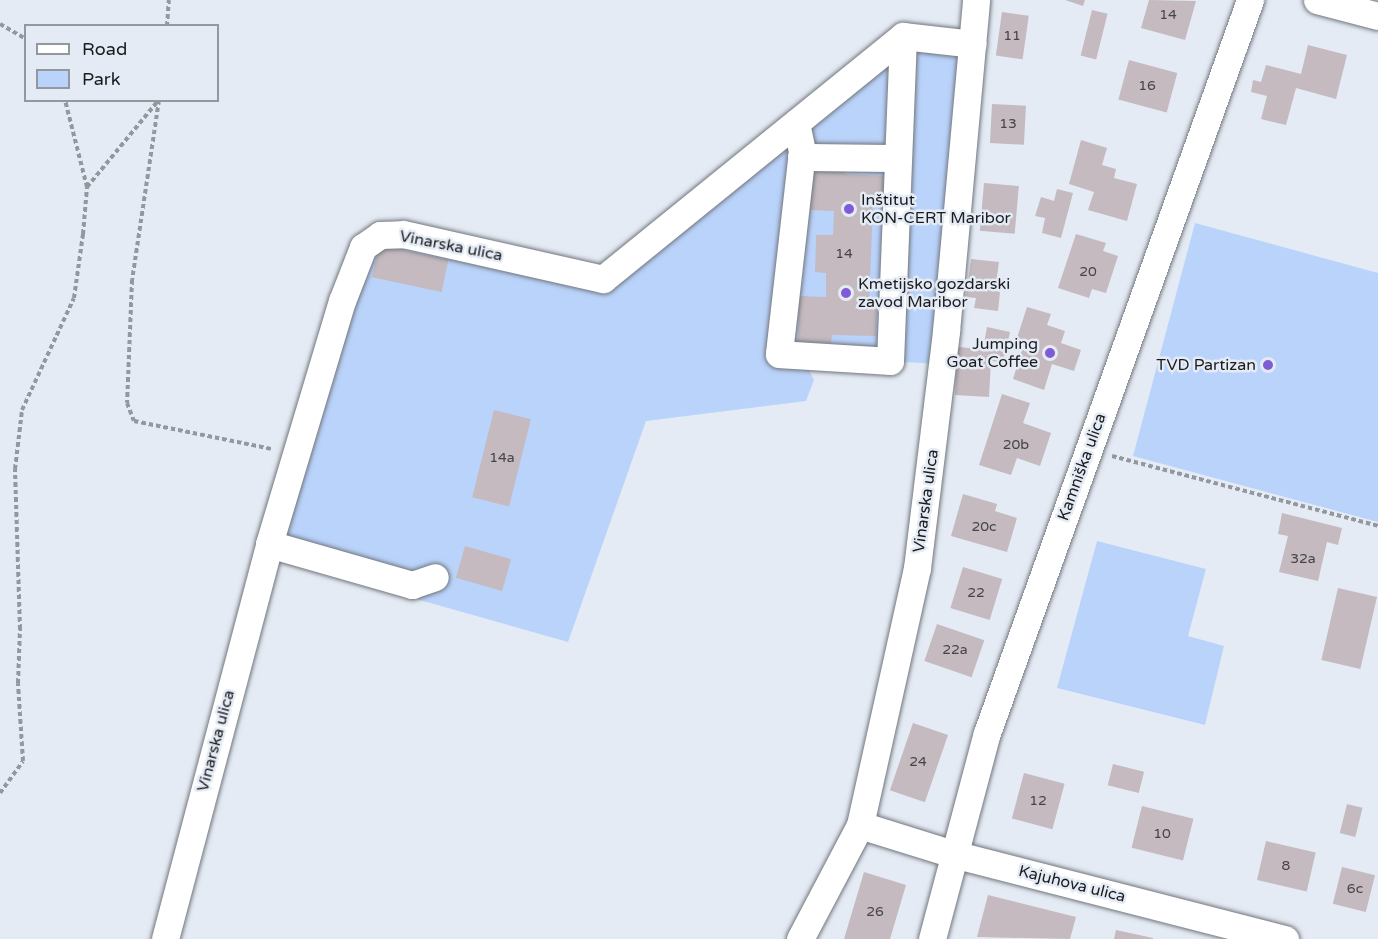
<!DOCTYPE html>
<meta charset="utf-8">
<style>
body{margin:0}
#map{position:relative;width:1378px;height:939px;overflow:hidden;background:#e5ebf4;font-family:"Varela Round",sans-serif}
div>[style]{position:absolute}
.green>*{inset:0;background:#bad3fb}
.building>*{inset:0;background:#c4babf;transform-origin:0 0}
.path>*{height:4px;margin-top:-2px;transform-origin:0;background:repeating-linear-gradient(90deg,#93979e 0 4.5px,transparent 0 7.5px)}
.roads{filter:drop-shadow(0 0 2px #71767e) drop-shadow(0 0 2px #71767e)}
.minor>*{height:27px;margin:-13.5px;padding:0 13.5px;transform-origin:13.5px;border-radius:13.5px;background:#fff}
.dots>*{width:16px;height:16px;translate:-50% -50%;box-sizing:border-box;border:3px solid #e5ebf4;border-radius:50%}
span{translate:-50% -50%;white-space:nowrap;text-align:center;line-height:1.15;-webkit-text-stroke:5px #e5ebf4;paint-order:stroke}
.number-label{font-size:14px;color:#444346}
.number-label span{-webkit-text-stroke-width:0}
.poi-label{font-size:16px;color:#191b1e}
.left{translate:0 -50%;text-align:left}
.right{translate:-100% -50%;text-align:right}
.street-label{font-size:16px;color:#191b1e}
.legend{position:absolute;left:24px;top:24px;width:195px;height:78px;box-sizing:border-box;background:#e5ebf4;border:2px solid #93989e;margin:0;padding:8px 10px;list-style:none;font-size:18px;color:#191b1e}
.legend li{display:flex;align-items:center;gap:12px;height:30px}
.legend b{width:30px;border:2px solid #93989e}
</style>
<div id="map">
<div class="green">
<div style="clip-path:polygon(899px 44px,965px 49px,939px 364px,802px 356px,814px 380px,806px 401px,646px 421px,568px 642px,278px 560px,365px 264px,382px 242px,612px 284px)"></div>
<div style="clip-path:polygon(1195px 223px,1378px 273px,1378px 522px,1133px 456px)"></div>
<div style="clip-path:polygon(1097px 541px,1206px 569px,1188px 636px,1224px 646px,1205px 725px,1057px 688px)"></div>
</div>
<div class="building">
<div style="clip-path:polygon(1065px 0,1085px 0,1083px 6px)"></div>
<div style="clip-path:polygon(1149px 0,1196px 1px,1185px 40px,1141px 28px)"></div>
<div style="left:1092px;top:10px;width:16px;height:47px;rotate:14deg"></div>
<div style="left:1002px;top:12px;width:27px;height:44px;rotate:8deg"></div>
<div style="clip-path:polygon(1308px 45px,1347px 55px,1336px 99px,1296px 88px,1286px 125px,1261px 119px,1267px 96px,1251px 92px,1253px 80px,1261px 82px,1266px 65px,1301px 74px)"></div>
<div style="left:1129px;top:60px;width:50px;height:41px;rotate:15deg"></div>
<div style="left:992px;top:104px;width:34px;height:39px;rotate:3deg"></div>
<div style="clip-path:polygon(1081px 140px,1107px 148px,1102px 165px,1116px 169px,1114px 178px,1137px 184px,1127px 221px,1088px 210px,1094px 192px,1069px 184px)"></div>
<div style="clip-path:polygon(810px 161px,845px 163px,845px 174px,888px 176px,887px 203px,873px 202px,869px 308px,877px 309px,876px 336px,832px 335px,831px 343px,798px 342px,799px 296px,826px 297px,826px 273px,815px 272px,816px 235px,833px 235px,834px 211px,808px 210px)"></div>
<div style="left:984px;top:183px;width:35px;height:48px;rotate:5deg"></div>
<div style="clip-path:polygon(1057px 189px,1073px 193px,1061px 238px,1042px 233px,1045px 218px,1035px 216px,1041px 197px,1054px 201px)"></div>
<div style="clip-path:polygon(1076px 234px,1106px 243px,1103px 251px,1118px 256px,1106px 293px,1092px 289px,1089px 298px,1058px 288px)"></div>
<div style="left:379px;top:245px;width:71px;height:33px;rotate:12deg"></div>
<div style="clip-path:polygon(971px 259px,999px 262px,995px 291px,1000px 292px,998px 311px,974px 308px,976px 298px,966px 297px)"></div>
<div style="clip-path:polygon(1027px 307px,1051px 314px,1047px 325px,1065px 331px,1061px 343px,1081px 350px,1074px 371px,1052px 364px,1044px 390px,1013px 379px,1024px 343px,1016px 341px)"></div>
<div style="clip-path:polygon(987px 327px,1010px 332px,1003px 362px,991px 361px,989px 397px,955px 395px,957px 347px,983px 349px)"></div>
<div style="clip-path:polygon(1002px 394px,1030px 403px,1023px 423px,1051px 433px,1040px 466px,1017px 458px,1011px 475px,979px 465px)"></div>
<div style="left:494px;top:410px;width:38px;height:90px;rotate:14deg"></div>
<div style="clip-path:polygon(963px 494px,997px 504px,995px 511px,1017px 518px,1007px 552px,951px 536px)"></div>
<div style="clip-path:polygon(1282px 513px,1342px 528px,1338px 545px,1327px 542px,1318px 581px,1279px 572px,1288px 536px,1278px 534px)"></div>
<div style="left:465px;top:546px;width:48px;height:33px;rotate:16deg"></div>
<div style="left:963px;top:567px;width:41px;height:43px;rotate:17deg"></div>
<div style="left:1338px;top:588px;width:40px;height:74px;rotate:13deg"></div>
<div style="left:937px;top:624px;width:50px;height:39px;rotate:19deg"></div>
<div style="left:913px;top:723px;width:37px;height:71px;rotate:19deg"></div>
<div style="left:1113px;top:764px;width:32px;height:22px;rotate:14deg"></div>
<div style="left:1024px;top:773px;width:42px;height:47px;rotate:15deg"></div>
<div style="left:1347px;top:804px;width:16px;height:30px;rotate:14deg"></div>
<div style="left:1142px;top:806px;width:53px;height:43px;rotate:14deg"></div>
<div style="left:1266px;top:841px;width:51px;height:40px;rotate:13deg"></div>
<div style="left:1342px;top:867px;width:34px;height:38px;rotate:14deg"></div>
<div style="clip-path:polygon(864px 872px,906px 885px,890px 939px,844px 939px)"></div>
<div style="clip-path:polygon(988px 895px,1076px 917px,1070px 939px,977px 937px)"></div>
<div style="clip-path:polygon(1116px 930px,1153px 938px,1153px 939px,1114px 939px)"></div>
</div>
<div class="path">
<div style="left:0;top:24px;width:30px;rotate:30deg"></div>
<div style="left:167px;top:26px;width:26px;rotate:-86deg"></div>
<div style="left:159px;top:100px;width:182px;rotate:98.5deg"></div>
<div style="left:132px;top:280px;width:123px;rotate:92.3deg"></div>
<div style="left:127px;top:403px;width:19px;rotate:69deg"></div>
<div style="left:134px;top:421px;width:141px;rotate:11.5deg"></div>
<div style="left:87px;top:187px;width:110px;rotate:-50.5deg"></div>
<div style="left:1112px;top:456px;width:275px;rotate:14.7deg"></div>
<div style="left:0;top:793px;width:39px;rotate:-54deg"></div>
<div style="left:23px;top:761px;width:78px;rotate:-93.7deg"></div>
<div style="left:18px;top:683px;width:54px;rotate:-87.9deg"></div>
<div style="left:20px;top:629px;width:160px;rotate:-91.8deg"></div>
<div style="left:15px;top:469px;width:59px;rotate:-83.2deg"></div>
<div style="left:22px;top:410px;width:123px;rotate:-65.1deg"></div>
<div style="left:74px;top:298px;width:65px;rotate:-82deg"></div>
<div style="left:83px;top:234px;width:47px;rotate:-85.1deg"></div>
<div style="left:87px;top:187px;width:90px;rotate:-104.2deg"></div>
</div>
<div class="roads">
<div class="minor">
<div style="left:1317px;top:0;width:63px;rotate:14.7deg"></div>
<div style="left:796px;top:123px;width:29px;rotate:78deg"></div>
<div style="left:802px;top:151px;width:204px;rotate:96.5deg"></div>
<div style="left:779px;top:354px;width:111px;rotate:3.6deg"></div>
<div style="left:890px;top:361px;width:325px;rotate:-87.7deg"></div>
<div style="left:801px;top:157px;width:97px;rotate:0.6deg"></div>
<div style="left:269px;top:544px;width:149px;rotate:16deg"></div>
<div style="left:412px;top:585px;width:24px;rotate:-19deg"></div>
<div style="left:860px;top:825px;width:97px;rotate:17.3deg"></div>
<div style="left:953px;top:854px;width:343px;rotate:14.4deg"></div>
<div style="left:165px;top:939px;width:408px;rotate:-75.2deg"></div>
<div style="left:269px;top:544px;width:254px;rotate:-73.3deg"></div>
<div style="left:342px;top:301px;width:58px;rotate:-68.7deg"></div>
<div style="left:363px;top:247px;width:21px;rotate:-35deg"></div>
<div style="left:380px;top:235px;width:23px;rotate:-2deg"></div>
<div style="left:403px;top:234px;width:205px;rotate:12.7deg"></div>
<div style="left:603px;top:279px;width:386px;rotate:-39deg"></div>
<div style="left:903px;top:36px;width:70px;rotate:6.5deg"></div>
<div style="left:800px;top:939px;width:129px;rotate:-62.2deg"></div>
<div style="left:860px;top:825px;width:263px;rotate:-77.5deg"></div>
<div style="left:917px;top:568px;width:239px;rotate:-83deg"></div>
<div style="left:946px;top:331px;width:332px;rotate:-84.8deg"></div>
<div style="left:932px;top:939px;width:213px;rotate:-75.1deg"></div>
<div style="left:987px;top:733px;width:779px;rotate:-70.26deg"></div>
</div>
</div>
<div class="dots">
<div style="left:849px;top:209px;background:#7f5cd6"></div>
<div style="left:846px;top:293px;background:#7f5cd6"></div>
<div style="left:1050px;top:353px;background:#7f5cd6"></div>
<div style="left:1268px;top:365px;background:#7f5cd6"></div>
</div>
<div class="number-label">
<span style="left:1168px;top:15px">14</span>
<span style="left:1012px;top:36px">11</span>
<span style="left:1147px;top:86px">16</span>
<span style="left:1008px;top:124px">13</span>
<span style="left:844px;top:254px">14</span>
<span style="left:1088px;top:272px">20</span>
<span style="left:1016px;top:445px">20b</span>
<span style="left:502px;top:458px">14a</span>
<span style="left:984px;top:527px">20c</span>
<span style="left:1303px;top:559px">32a</span>
<span style="left:976px;top:593px">22</span>
<span style="left:955px;top:650px">22a</span>
<span style="left:918px;top:762px">24</span>
<span style="left:1038px;top:801px">12</span>
<span style="left:1162px;top:834px">10</span>
<span style="left:1286px;top:866px">8</span>
<span style="left:1355px;top:889px">6c</span>
<span style="left:875px;top:912px">26</span>
</div>
<div class="poi-label">
<span class="left" style="left:861px;top:209px">Inštitut<br>KON-CERT Maribor</span>
<span class="left" style="left:858px;top:293px">Kmetijsko gozdarski<br>zavod Maribor</span>
<span class="right" style="left:1038px;top:353px">Jumping<br>Goat Coffee</span>
<span class="right" style="left:1256px;top:365px">TVD Partizan</span>
</div>
<div class="street-label">
<span style="left:451px;top:246px;rotate:11deg">Vinarska ulica</span>
<span style="left:1082px;top:467px;rotate:-70deg">Kamniška ulica</span>
<span style="left:926px;top:501px;rotate:-82deg">Vinarska ulica</span>
<span style="left:216px;top:741px;rotate:-75deg">Vinarska ulica</span>
<span style="left:1072px;top:884px;rotate:14deg">Kajuhova ulica</span>
</div>
<ul class="legend">
<li><b style="height:8px;background:#fff"></b>Road</li>
<li><b style="height:16px;background:#bad3fb"></b>Park</li>
</ul>
</div>
